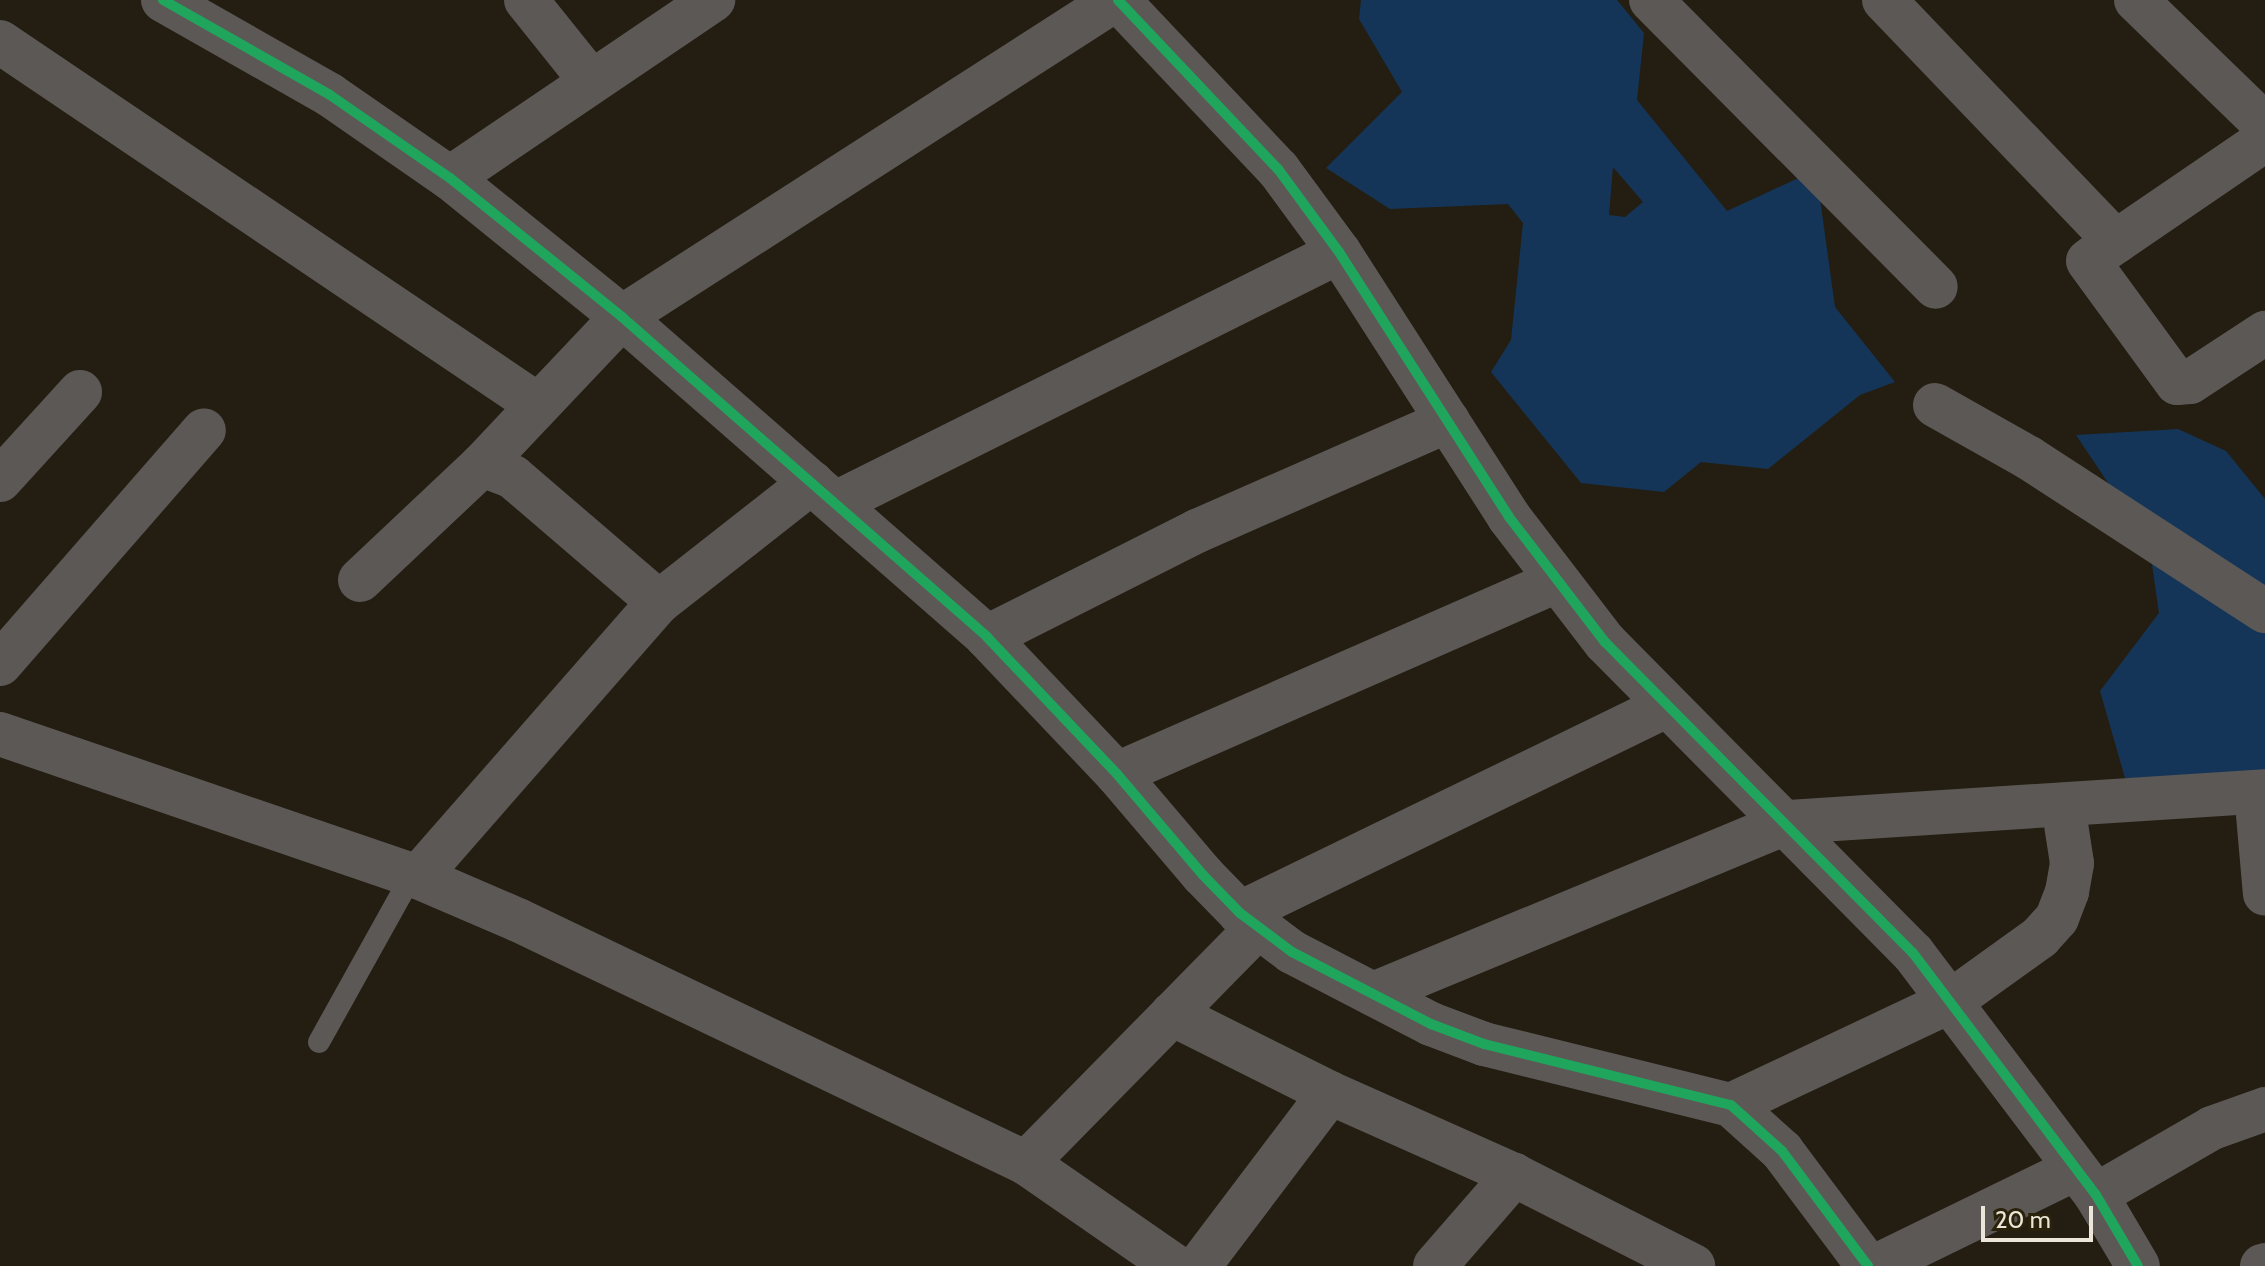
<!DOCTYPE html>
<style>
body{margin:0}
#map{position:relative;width:2265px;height:1266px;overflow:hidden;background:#231e11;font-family:Cabin,sans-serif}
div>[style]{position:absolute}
.water>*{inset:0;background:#153558}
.service>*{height:22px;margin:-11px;padding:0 11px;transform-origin:11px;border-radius:11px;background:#5c5856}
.minor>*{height:44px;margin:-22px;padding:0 22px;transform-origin:22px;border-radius:22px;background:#5c5856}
.tertiary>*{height:44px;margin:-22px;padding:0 22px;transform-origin:22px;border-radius:22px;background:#5c5856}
.cycleway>*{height:10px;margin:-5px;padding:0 5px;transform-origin:5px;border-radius:5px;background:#20a55d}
span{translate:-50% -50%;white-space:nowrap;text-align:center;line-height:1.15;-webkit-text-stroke:6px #2a220a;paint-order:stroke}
.scale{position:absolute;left:1981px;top:1206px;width:112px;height:36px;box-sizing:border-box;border:4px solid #ebe6d8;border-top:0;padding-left:10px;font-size:24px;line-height:28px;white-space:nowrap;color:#ebe6d8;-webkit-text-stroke:6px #2a220a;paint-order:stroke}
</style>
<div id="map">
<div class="water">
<div style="clip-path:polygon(evenodd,1361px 0,1617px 0,1644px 33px,1637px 100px,1727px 211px,1816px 170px,1835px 307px,1895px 382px,1860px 395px,1768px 469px,1701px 462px,1664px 492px,1581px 483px,1491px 372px,1511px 340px,1523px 223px,1508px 204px,1390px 209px,1326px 168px,1402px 92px,1359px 19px,1361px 0,1613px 167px,1643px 202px,1625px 217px,1609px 215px,1613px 167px)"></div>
<div style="clip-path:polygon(2178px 429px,2226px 451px,2265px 499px,2265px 777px,2208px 787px,2125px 778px,2100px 691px,2159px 613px,2149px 544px,2076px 435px)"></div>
</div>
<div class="service">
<div style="left:319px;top:1042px;width:191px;rotate:-60.9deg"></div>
</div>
<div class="minor">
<div style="left:163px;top:0;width:192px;rotate:29.6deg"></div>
<div style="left:330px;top:95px;width:146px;rotate:34.7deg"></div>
<div style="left:450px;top:178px;width:221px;rotate:38.9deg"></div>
<div style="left:622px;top:317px;width:485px;rotate:41.2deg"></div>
<div style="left:987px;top:637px;width:189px;rotate:46.5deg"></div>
<div style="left:1117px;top:774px;width:133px;rotate:49.6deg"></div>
<div style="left:1203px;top:875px;width:53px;rotate:45.8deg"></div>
<div style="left:1240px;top:913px;width:65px;rotate:36.9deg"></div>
<div style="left:1292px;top:952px;width:157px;rotate:27.4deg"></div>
<div style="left:1431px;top:1024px;width:57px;rotate:20.7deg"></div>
<div style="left:1484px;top:1044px;width:254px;rotate:13.9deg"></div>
<div style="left:1731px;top:1105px;width:69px;rotate:42deg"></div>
<div style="left:1782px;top:1151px;width:144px;rotate:53.2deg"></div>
<div style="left:526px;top:0;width:102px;rotate:51.3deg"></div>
<div style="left:1651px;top:0;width:404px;rotate:45.2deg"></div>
<div style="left:1884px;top:0;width:335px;rotate:46.2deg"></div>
<div style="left:2136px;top:0;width:180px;rotate:44.1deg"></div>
<div style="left:0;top:42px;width:649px;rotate:34.01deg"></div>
<div style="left:450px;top:178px;width:318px;rotate:-34.1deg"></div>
<div style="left:2092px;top:258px;width:209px;rotate:-34.3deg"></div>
<div style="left:2088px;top:261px;width:151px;rotate:53.9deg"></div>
<div style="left:2177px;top:383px;width:13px;rotate:-4deg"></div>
<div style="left:2190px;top:382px;width:90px;rotate:-33.2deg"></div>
<div style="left:1935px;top:405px;width:108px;rotate:29.4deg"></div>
<div style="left:2029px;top:458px;width:281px;rotate:33deg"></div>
<div style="left:482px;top:465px;width:33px;rotate:21deg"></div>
<div style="left:513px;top:477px;width:192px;rotate:40.6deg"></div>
<div style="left:0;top:480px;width:119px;rotate:-47.7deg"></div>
<div style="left:836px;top:503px;width:562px;rotate:-26.52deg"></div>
<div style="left:360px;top:580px;width:168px;rotate:-43.3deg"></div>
<div style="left:482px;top:465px;width:204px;rotate:-46.6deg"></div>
<div style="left:622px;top:317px;width:586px;rotate:-32.74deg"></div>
<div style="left:987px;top:637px;width:235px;rotate:-26.8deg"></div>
<div style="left:1197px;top:531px;width:274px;rotate:-23.7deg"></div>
<div style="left:0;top:664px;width:310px;rotate:-48.9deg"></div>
<div style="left:0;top:734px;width:442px;rotate:18.9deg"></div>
<div style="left:418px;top:877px;width:109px;rotate:23.3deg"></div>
<div style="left:518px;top:920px;width:563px;rotate:25.56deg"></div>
<div style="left:1026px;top:1163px;width:181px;rotate:34.7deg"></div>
<div style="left:1117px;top:774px;width:480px;rotate:-23.7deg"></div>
<div style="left:2256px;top:792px;width:102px;rotate:85deg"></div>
<div style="left:418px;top:877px;width:366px;rotate:-48.8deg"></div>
<div style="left:659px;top:602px;width:194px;rotate:-38.1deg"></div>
<div style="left:1240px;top:913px;width:472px;rotate:-25.9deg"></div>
<div style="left:1373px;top:994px;width:450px;rotate:-22.5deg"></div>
<div style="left:1789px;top:822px;width:477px;rotate:-3.7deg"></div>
<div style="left:1172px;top:1014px;width:177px;rotate:26.6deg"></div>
<div style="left:1330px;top:1093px;width:201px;rotate:24deg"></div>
<div style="left:1514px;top:1175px;width:201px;rotate:26.9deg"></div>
<div style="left:1731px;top:1105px;width:243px;rotate:-25.3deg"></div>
<div style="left:1951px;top:1001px;width:110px;rotate:-35.7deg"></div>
<div style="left:2040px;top:937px;width:25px;rotate:-48deg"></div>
<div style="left:2057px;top:918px;width:28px;rotate:-69deg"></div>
<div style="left:2067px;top:892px;width:29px;rotate:-80deg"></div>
<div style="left:2072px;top:863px;width:59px;rotate:-98.8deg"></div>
<div style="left:1026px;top:1163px;width:331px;rotate:-45.5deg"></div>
<div style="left:2096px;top:1195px;width:134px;rotate:-30deg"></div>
<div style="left:2212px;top:1128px;width:56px;rotate:-19.7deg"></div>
<div style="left:1199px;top:1266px;width:217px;rotate:-52.9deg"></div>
<div style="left:1435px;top:1266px;width:121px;rotate:-49deg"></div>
<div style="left:1876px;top:1266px;width:221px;rotate:-26deg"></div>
<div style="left:2262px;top:1266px;width:3px;rotate:-18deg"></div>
</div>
<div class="tertiary">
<div style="left:1118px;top:0;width:233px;rotate:46.6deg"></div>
<div style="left:1278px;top:169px;width:103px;rotate:53.7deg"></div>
<div style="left:1339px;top:252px;width:315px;rotate:57.3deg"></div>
<div style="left:1509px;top:517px;width:158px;rotate:52.5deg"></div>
<div style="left:1605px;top:642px;width:438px;rotate:45.3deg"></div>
<div style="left:1913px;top:953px;width:303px;rotate:52.9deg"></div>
<div style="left:2096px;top:1195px;width:82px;rotate:59.4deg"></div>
</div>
<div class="cycleway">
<div style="left:163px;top:0;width:192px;rotate:29.6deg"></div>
<div style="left:330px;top:95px;width:146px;rotate:34.7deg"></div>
<div style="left:450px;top:178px;width:221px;rotate:38.9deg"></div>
<div style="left:622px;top:317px;width:485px;rotate:41.2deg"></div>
<div style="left:987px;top:637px;width:189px;rotate:46.5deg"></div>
<div style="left:1117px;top:774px;width:133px;rotate:49.6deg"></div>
<div style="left:1203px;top:875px;width:53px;rotate:45.8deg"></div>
<div style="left:1240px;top:913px;width:65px;rotate:36.9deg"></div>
<div style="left:1292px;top:952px;width:157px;rotate:27.4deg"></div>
<div style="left:1431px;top:1024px;width:57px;rotate:20.7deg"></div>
<div style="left:1484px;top:1044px;width:254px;rotate:13.9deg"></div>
<div style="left:1731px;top:1105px;width:69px;rotate:42deg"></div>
<div style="left:1782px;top:1151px;width:144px;rotate:53.2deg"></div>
<div style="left:1118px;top:0;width:233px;rotate:46.6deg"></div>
<div style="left:1278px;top:169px;width:103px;rotate:53.7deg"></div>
<div style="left:1339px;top:252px;width:315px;rotate:57.3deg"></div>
<div style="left:1509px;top:517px;width:158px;rotate:52.5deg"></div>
<div style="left:1605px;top:642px;width:438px;rotate:45.3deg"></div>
<div style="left:1913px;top:953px;width:303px;rotate:52.9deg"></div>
<div style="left:2096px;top:1195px;width:82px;rotate:59.4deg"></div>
</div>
<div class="scale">20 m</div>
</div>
